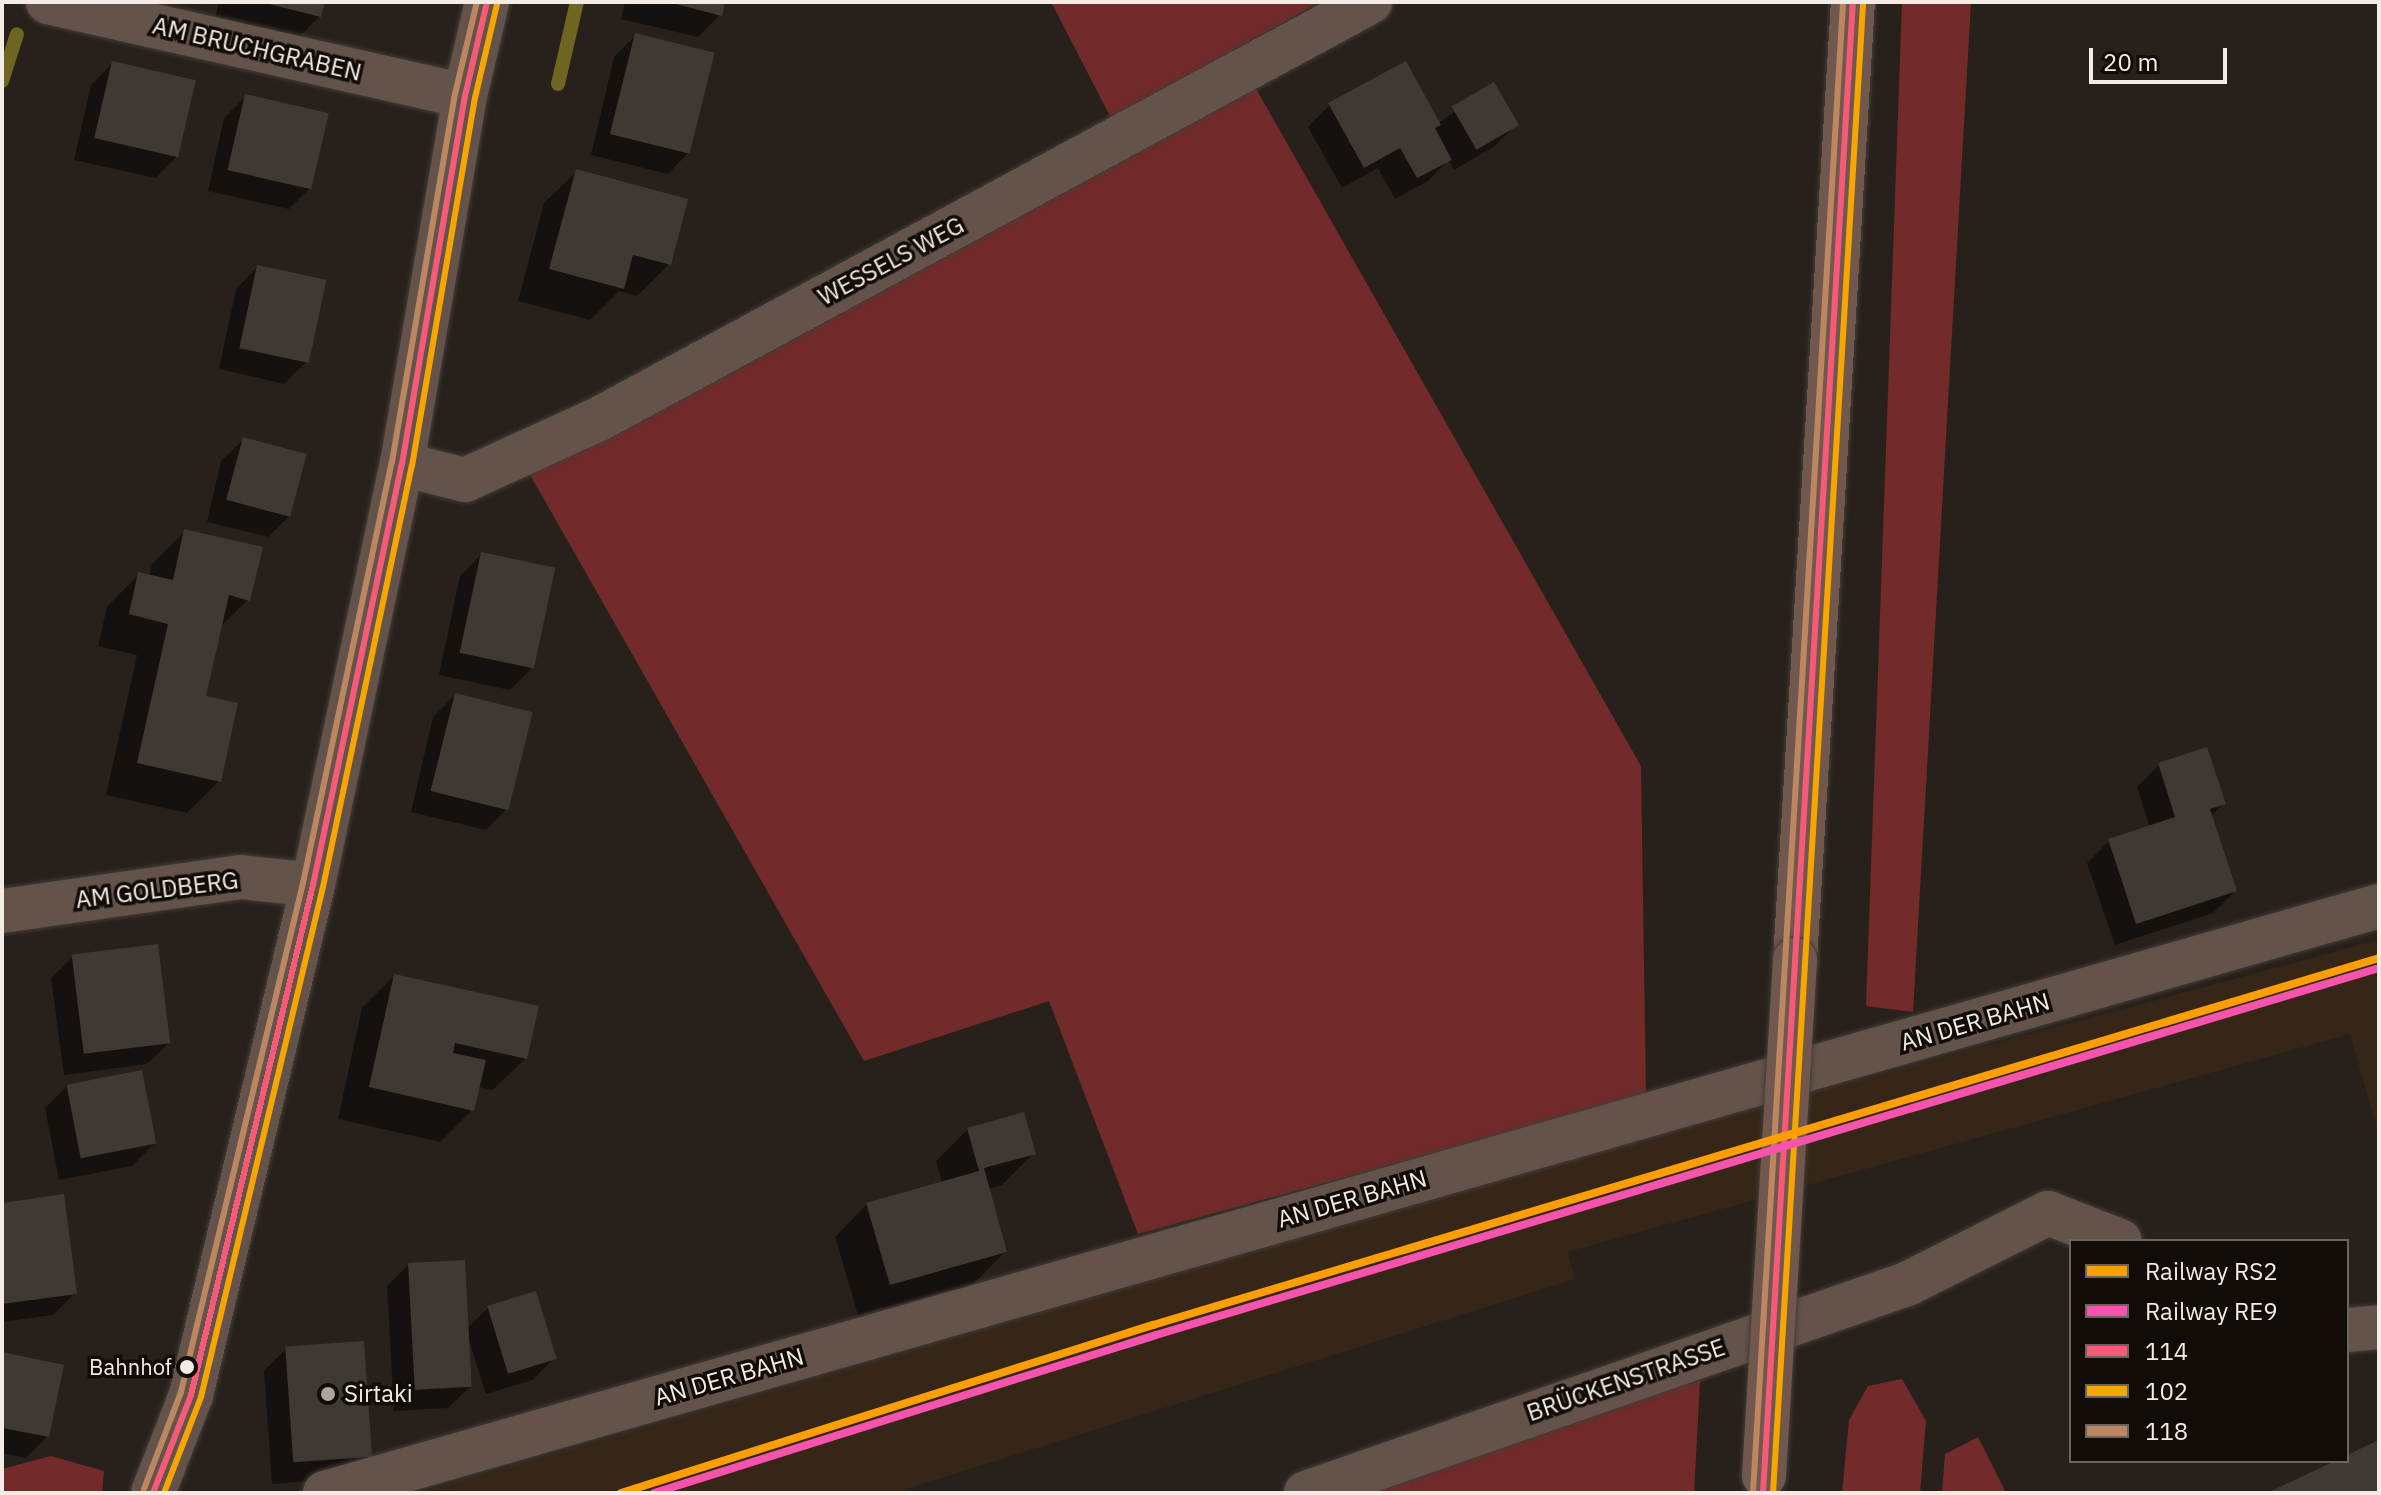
<!DOCTYPE html>
<meta charset="utf-8">
<style>
body{margin:0}
#map{position:relative;width:2381px;height:1495px;overflow:hidden;background:#28211b;font-family:"IBM Plex Sans",sans-serif}
div>[style]{position:absolute}
.built>*{inset:0;background:#362618}
.green>*{inset:0;background:#722b2a}
.shadow>*{inset:0;background:#0007}
.stream>*{height:14px;margin:-7px;padding:0 7px;transform-origin:7px;border-radius:7px;background:#6e6520}
.building>*{inset:0;background:#3f3933;transform-origin:0 0}
.roads{filter:drop-shadow(0 0 2px #443d38) drop-shadow(0 0 2px #443d38)}
.minor>*{height:44px;margin:-22px;padding:0 22px;transform-origin:22px;border-radius:22px;background:#63534b}
.major>*{height:44px;margin:-22px;padding:0 22px;transform-origin:22px;border-radius:22px;background:#70584e}
.bridges{filter:drop-shadow(0 0 2px #443d38) drop-shadow(0 0 2px #443d38)}
.major-bridge>*{height:44px;margin:-22px;padding:0 22px;transform-origin:22px;border-radius:22px;background:#70584e}
.bus-1>*{height:6px;margin:-3px;padding:0 3px;transform-origin:3px;border-radius:3px;background:#f75a77}
.bus-2>*{height:6px;margin:-3px;padding:0 3px;transform-origin:3px;border-radius:3px;background:#f7a600}
.bus-3>*{height:6px;margin:-3px;padding:0 3px;transform-origin:3px;border-radius:3px;background:#bb8660}
.rail-1>*{height:8px;margin:-4px;padding:0 4px;transform-origin:4px;border-radius:4px;background:#ff9e00}
.rail-2>*{height:8px;margin:-4px;padding:0 4px;transform-origin:4px;border-radius:4px;background:#f653ac}
.dots>*{width:22px;height:22px;translate:-50% -50%;box-sizing:border-box;border:4px solid #110c07;border-radius:50%}
span{translate:-50% -50%;white-space:nowrap;text-align:center;line-height:1.15;-webkit-text-stroke:7px #110c07;paint-order:stroke}
.bus-label{font-size:22px;color:#f4ebe4}
.right{translate:-100% -50%;text-align:right}
.street-label{font-size:24px;color:#f4ebe4}
.poi-label{font-size:24px;color:#f4ebe4}
.left{translate:0 -50%;text-align:left}
.frame{position:absolute;inset:0;border:4px solid #f4ebe4;pointer-events:none}
.legend{position:absolute;left:2069px;top:1239px;width:280px;height:224px;box-sizing:border-box;background:#110c07;border:2px solid #6c655f;margin:0;padding:10px 14px;list-style:none;font-size:24px;color:#f4ebe4}
.legend li{display:flex;align-items:center;gap:16px;height:40px}
.legend b{width:40px;border:2px solid #6c655f}
.scale{position:absolute;left:2089px;top:48px;width:138px;height:36px;box-sizing:border-box;border:4px solid #f4ebe4;border-top:0;padding-left:10px;font-size:24px;line-height:28px;white-space:nowrap;color:#f4ebe4;-webkit-text-stroke:6px #110c07;paint-order:stroke}
</style>
<div id="map">
<div class="built">
<div style="clip-path:polygon(2379px 940px,2379px 1135px,2350px 1034px,1567px 1252px,1575px 1279px,893px 1493px,417px 1493px,1702px 1122px)"></div>
</div>
<div class="green">
<div style="clip-path:polygon(1051px 2px,1320px 2px,1234px 50px,1641px 766px,1646px 1095px,1138px 1234px,1049px 1001px,864px 1061px,529px 473px,1125px 145px)"></div>
<div style="clip-path:polygon(1902px 2px,1971px 2px,1913px 1012px,1866px 1006px)"></div>
<div style="clip-path:polygon(1902px 1379px,1926px 1421px,1920px 1493px,1842px 1493px,1849px 1420px,1868px 1386px)"></div>
<div style="clip-path:polygon(1700px 1381px,1694px 1493px,1367px 1493px,1626px 1400px)"></div>
<div style="clip-path:polygon(1978px 1437px,2006px 1493px,1942px 1493px,1945px 1454px)"></div>
<div style="clip-path:polygon(51px 1456px,104px 1471px,102px 1493px,2px 1493px,2px 1469px)"></div>
</div>
<div class="shadow">
<div style="clip-path:polygon(219px 2px,323px 2px,320px 16px,298px 38px,215px 19px)"></div>
<div style="clip-path:polygon(625px 2px,723px 2px,720px 15px,698px 37px,621px 19px)"></div>
<div style="clip-path:polygon(635px 36px,689px 152px,668px 174px,591px 155px,614px 57px)"></div>
<div style="clip-path:polygon(113px 63px,177px 156px,156px 178px,74px 160px,91px 85px)"></div>
<div style="clip-path:polygon(1493px 85px,1517px 124px,1495px 146px,1454px 170px,1449px 160px,1428px 181px,1395px 199px,1378px 168px,1342px 188px,1308px 127px,1330px 105px,1437px 124px)"></div>
<div style="clip-path:polygon(246px 96px,311px 187px,289px 209px,208px 191px,224px 118px)"></div>
<div style="clip-path:polygon(577px 171px,669px 264px,637px 296px,619px 291px,590px 320px,518px 301px,544px 203px)"></div>
<div style="clip-path:polygon(257px 267px,306px 362px,284px 384px,219px 369px,236px 289px)"></div>
<div style="clip-path:polygon(243px 440px,290px 515px,268px 537px,207px 522px,221px 461px)"></div>
<div style="clip-path:polygon(184px 532px,248px 600px,219px 628px,204px 697px,219px 781px,187px 813px,106px 795px,137px 655px,98px 646px,107px 607px,139px 574px,149px 577px,152px 564px)"></div>
<div style="clip-path:polygon(482px 554px,532px 668px,510px 690px,439px 675px,460px 576px)"></div>
<div style="clip-path:polygon(455px 695px,508px 808px,486px 830px,411px 812px,433px 717px)"></div>
<div style="clip-path:polygon(2159px 765px,2224px 803px,2210px 817px,2235px 891px,2213px 913px,2115px 945px,2087px 863px,2109px 841px,2150px 828px,2137px 787px)"></div>
<div style="clip-path:polygon(73px 957px,169px 1043px,147px 1064px,64px 1075px,51px 978px)"></div>
<div style="clip-path:polygon(394px 976px,526px 1058px,493px 1090px,478px 1087px,472px 1110px,440px 1142px,338px 1119px,362px 1008px)"></div>
<div style="clip-path:polygon(67px 1086px,154px 1144px,132px 1166px,59px 1180px,45px 1108px)"></div>
<div style="clip-path:polygon(968px 1129px,1034px 1153px,1002px 1185px,988px 1189px,1005px 1252px,973px 1284px,858px 1315px,835px 1237px,867px 1204px,942px 1183px,936px 1161px)"></div>
<div style="clip-path:polygon(2px 1205px,75px 1293px,53px 1315px,2px 1322px)"></div>
<div style="clip-path:polygon(408px 1265px,466px 1329px,488px 1308px,554px 1358px,533px 1380px,486px 1394px,468px 1338px,470px 1387px,448px 1408px,394px 1411px,387px 1286px)"></div>
<div style="clip-path:polygon(286px 1349px,370px 1457px,349px 1478px,272px 1484px,264px 1371px)"></div>
<div style="clip-path:polygon(2px 1354px,48px 1436px,26px 1458px,2px 1453px)"></div>
</div>
<div class="stream">
<div style="left:2px;top:81px;width:49px;rotate:-72.3deg"></div>
<div style="left:558px;top:84px;width:84px;rotate:-77deg"></div>
</div>
<div class="building">
<div style="clip-path:polygon(261px 2px,325px 2px,321px 17px)"></div>
<div style="clip-path:polygon(668px 2px,725px 2px,722px 16px)"></div>
<div style="left:635px;top:33px;width:82px;height:104px;rotate:14deg"></div>
<div style="left:112px;top:61px;width:86px;height:79px;rotate:13deg"></div>
<div style="clip-path:polygon(1406px 61px,1441px 125px,1435px 128px,1452px 160px,1417px 178px,1400px 148px,1364px 168px,1328px 103px)"></div>
<div style="left:1494px;top:82px;width:50px;height:49px;rotate:60deg"></div>
<div style="left:245px;top:94px;width:86px;height:78px;rotate:13deg"></div>
<div style="clip-path:polygon(576px 169px,688px 199px,671px 265px,633px 255px,624px 289px,549px 269px)"></div>
<div style="left:257px;top:265px;width:71px;height:85px;rotate:12deg"></div>
<div style="left:243px;top:437px;width:66px;height:65px;rotate:15deg"></div>
<div style="clip-path:polygon(184px 529px,263px 547px,250px 601px,229px 595px,206px 696px,238px 703px,221px 782px,137px 763px,168px 624px,129px 614px,138px 572px,173px 580px)"></div>
<div style="left:481px;top:552px;width:76px;height:103px;rotate:12deg"></div>
<div style="left:455px;top:693px;width:80px;height:101px;rotate:14deg"></div>
<div style="clip-path:polygon(2207px 747px,2226px 804px,2210px 809px,2237px 891px,2136px 924px,2108px 839px,2175px 817px,2158px 763px)"></div>
<div style="left:158px;top:944px;width:100px;height:87px;rotate:83deg"></div>
<div style="clip-path:polygon(394px 974px,539px 1006px,527px 1059px,455px 1043px,453px 1053px,486px 1060px,474px 1111px,369px 1087px)"></div>
<div style="left:142px;top:1070px;width:75px;height:77px;rotate:79deg"></div>
<div style="clip-path:polygon(1024px 1112px,1036px 1154px,984px 1168px,1007px 1252px,890px 1285px,866px 1203px,979px 1171px,967px 1128px)"></div>
<div style="clip-path:polygon(64px 1194px,77px 1294px,2px 1304px,2px 1203px)"></div>
<div style="left:465px;top:1260px;width:127px;height:57px;rotate:87deg"></div>
<div style="left:536px;top:1291px;width:71px;height:51px;rotate:73deg"></div>
<div style="left:364px;top:1341px;width:116px;height:79px;rotate:86deg"></div>
<div style="clip-path:polygon(2px 1352px,64px 1365px,49px 1437px,2px 1428px)"></div>
<div style="clip-path:polygon(2379px 1440px,2379px 1493px,2267px 1493px,2335px 1461px,2347px 1461px,2347px 1455px)"></div>
</div>
<div class="roads">
<div class="minor">
<div style="left:48px;top:2px;width:427px;rotate:12.7deg"></div>
<div style="left:402px;top:464px;width:65px;rotate:14.3deg"></div>
<div style="left:465px;top:480px;width:147px;rotate:-24.5deg"></div>
<div style="left:599px;top:419px;width:877px;rotate:-28.41deg"></div>
<div style="left:2px;top:911px;width:241px;rotate:-8.1deg"></div>
<div style="left:241px;top:877px;width:72px;rotate:6.3deg"></div>
<div style="left:2347px;top:1330px;width:32px;rotate:-5deg"></div>
<div style="left:153px;top:1493px;width:105px;rotate:-68.8deg"></div>
<div style="left:191px;top:1395px;width:524px;rotate:-76.55deg"></div>
<div style="left:313px;top:885px;width:430px;rotate:-78.1deg"></div>
<div style="left:402px;top:464px;width:373px;rotate:-80.3deg"></div>
<div style="left:465px;top:96px;width:97px;rotate:-76.8deg"></div>
<div style="left:325px;top:1493px;width:2136px;rotate:-15.95deg"></div>
<div style="left:1306px;top:1493px;width:636px;rotate:-19.18deg"></div>
<div style="left:1907px;top:1284px;width:158px;rotate:-26.7deg"></div>
<div style="left:2048px;top:1213px;width:77px;rotate:21.3deg"></div>
</div>
<div class="major">
<div style="left:1795px;top:960px;width:960px;rotate:-86.54deg"></div>
</div>
</div>
<div class="bridges">
<div class="major-bridge">
<div style="left:1764px;top:1476px;width:517px;rotate:-86.56deg"></div>
</div>
</div>
<div class="bus-1">
<div style="left:153px;top:1493px;width:105px;rotate:-68.8deg"></div>
<div style="left:191px;top:1395px;width:524px;rotate:-76.55deg"></div>
<div style="left:313px;top:885px;width:430px;rotate:-78.1deg"></div>
<div style="left:402px;top:464px;width:373px;rotate:-80.3deg"></div>
<div style="left:465px;top:96px;width:97px;rotate:-76.8deg"></div>
<div style="left:1763px;top:1493px;width:1494px;rotate:-86.55deg"></div>
</div>
<div class="bus-2">
<div style="left:164px;top:1493px;width:103px;rotate:-68.9deg"></div>
<div style="left:201px;top:1397px;width:524px;rotate:-76.55deg"></div>
<div style="left:323px;top:887px;width:430px;rotate:-78.1deg"></div>
<div style="left:412px;top:466px;width:373px;rotate:-80.3deg"></div>
<div style="left:475px;top:98px;width:97px;rotate:-76.8deg"></div>
<div style="left:1773px;top:1493px;width:1493px;rotate:-86.54deg"></div>
</div>
<div class="bus-3">
<div style="left:144px;top:1489px;width:104px;rotate:-69.1deg"></div>
<div style="left:181px;top:1392px;width:523px;rotate:-76.52deg"></div>
<div style="left:303px;top:883px;width:430px;rotate:-78.1deg"></div>
<div style="left:392px;top:462px;width:373px;rotate:-80.3deg"></div>
<div style="left:455px;top:94px;width:95px;rotate:-76.6deg"></div>
<div style="left:1753px;top:1492px;width:1493px;rotate:-86.54deg"></div>
</div>
<div class="rail-1">
<div style="left:621px;top:1493px;width:558px;rotate:-17.53deg"></div>
<div style="left:1153px;top:1325px;width:1280px;rotate:-16.66deg"></div>
</div>
<div class="rail-2">
<div style="left:654px;top:1493px;width:526px;rotate:-17.47deg"></div>
<div style="left:1156px;top:1335px;width:1277px;rotate:-16.7deg"></div>
</div>
<div class="dots">
<div style="left:187px;top:1367px;background:#f4ebe4"></div>
<div style="left:328px;top:1394px;background:#ada49e"></div>
</div>
<div class="bus-label">
<span class="right" style="left:172px;top:1367px">Bahnhof</span>
</div>
<div class="street-label">
<span style="left:257px;top:49px;rotate:13deg">AM BRUCHGRABEN</span>
<span style="left:891px;top:261px;rotate:-28deg">WESSELS WEG</span>
<span style="left:157px;top:890px;rotate:-7deg">AM GOLDBERG</span>
<span style="left:1975px;top:1022px;rotate:-16deg">AN DER BAHN</span>
<span style="left:1352px;top:1199px;rotate:-16deg">AN DER BAHN</span>
<span style="left:729px;top:1377px;rotate:-16deg">AN DER BAHN</span>
<span style="left:1626px;top:1380px;rotate:-19deg">BRÜCKENSTRASSE</span>
</div>
<div class="poi-label">
<span class="left" style="left:344px;top:1394px">Sirtaki</span>
</div>
<div class="frame"></div>
<ul class="legend">
<li><b style="height:10px;background:#ff9e00"></b>Railway RS2</li>
<li><b style="height:10px;background:#f653ac"></b>Railway RE9</li>
<li><b style="height:10px;background:#f75a77"></b>114</li>
<li><b style="height:10px;background:#f7a600"></b>102</li>
<li><b style="height:10px;background:#bb8660"></b>118</li>
</ul>
<div class="scale">20 m</div>
</div>
